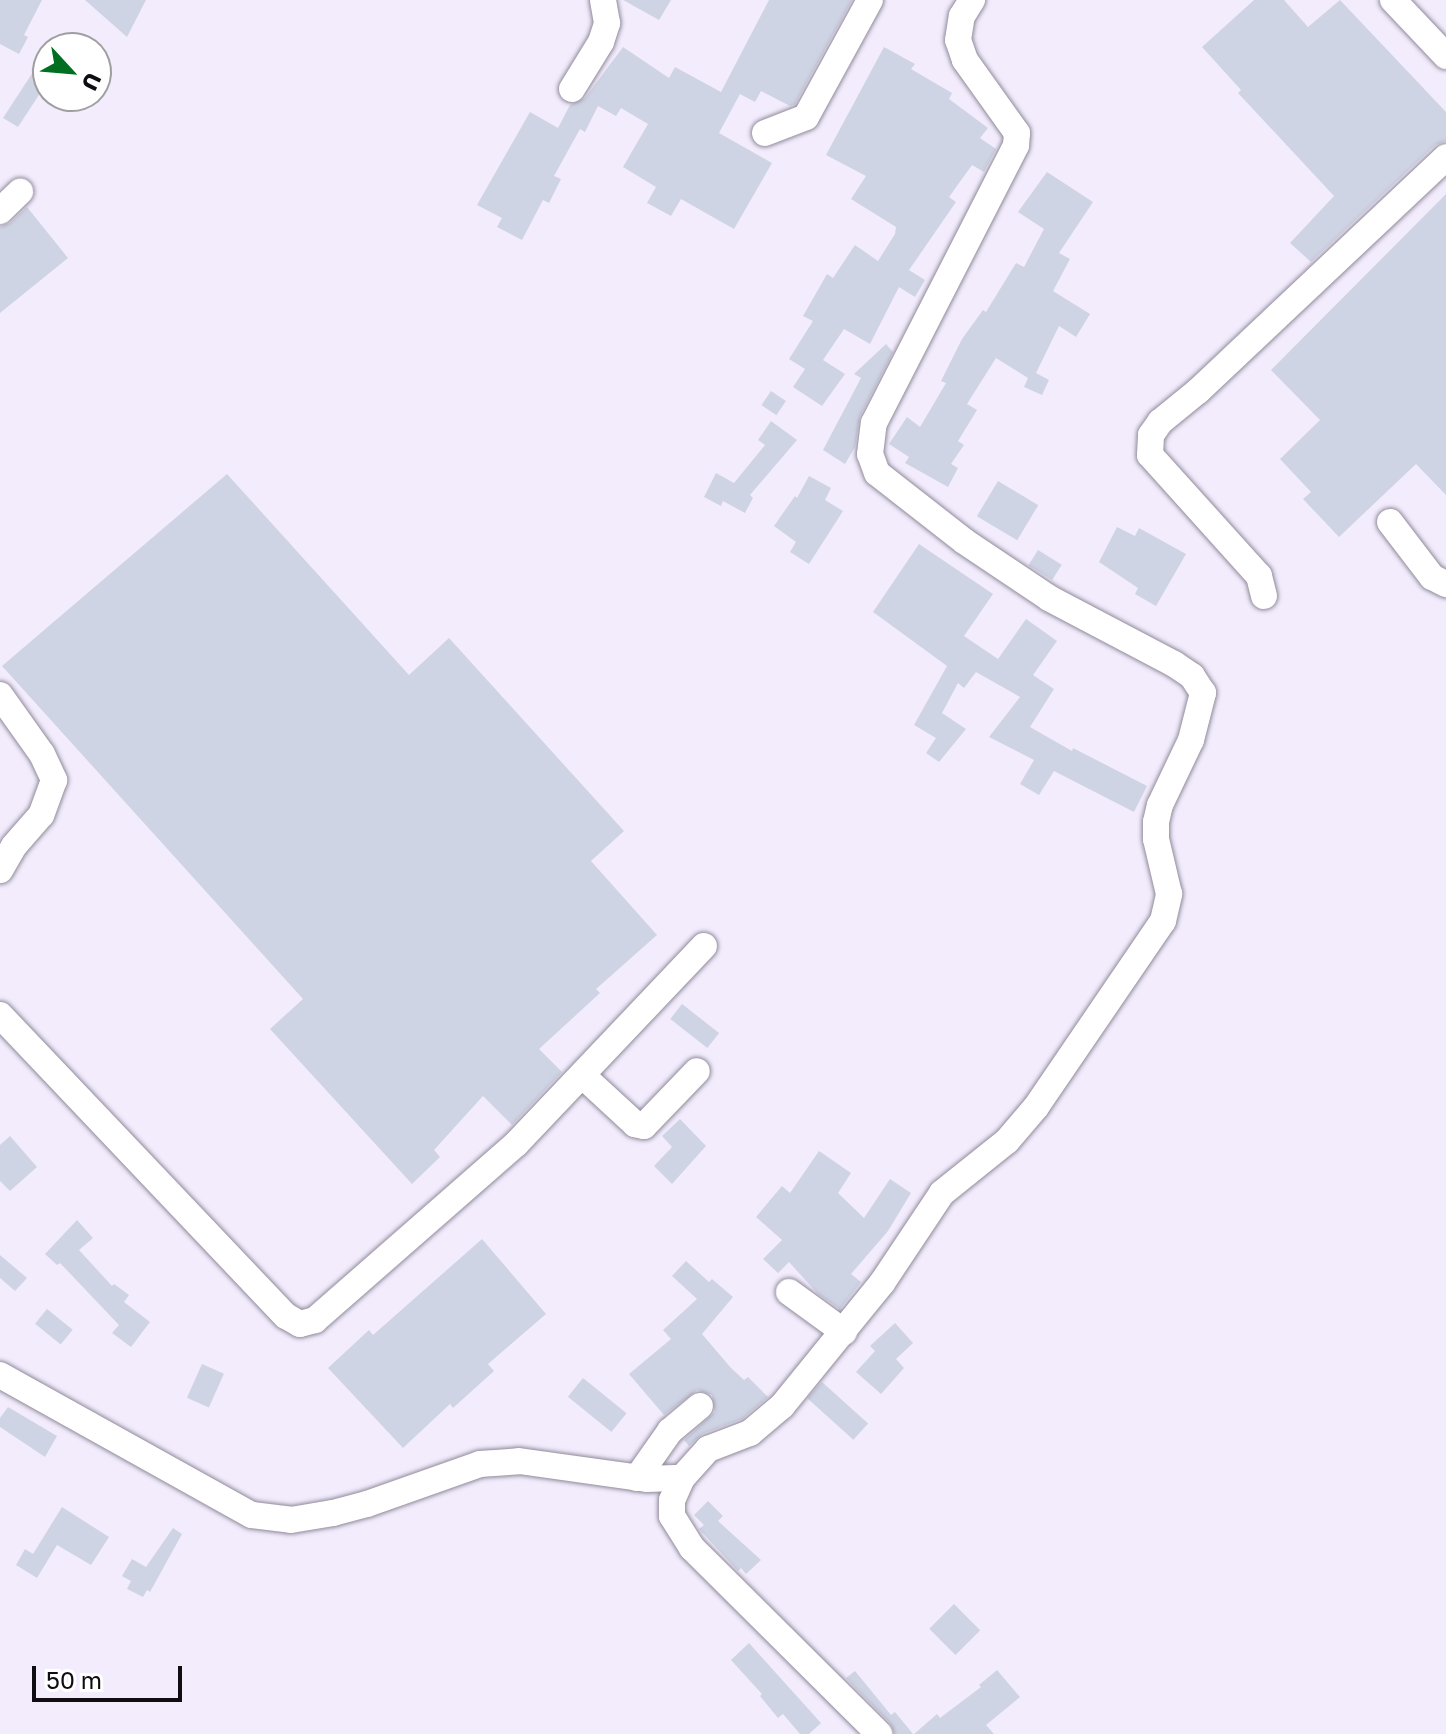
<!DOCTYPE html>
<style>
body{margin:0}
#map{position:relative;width:1446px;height:1734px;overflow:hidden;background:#f2ecfd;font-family:"Golos Text",sans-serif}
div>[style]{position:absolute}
.building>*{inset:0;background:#cfd4e4;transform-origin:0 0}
.roads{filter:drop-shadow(0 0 2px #908a99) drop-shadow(0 0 2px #908a99)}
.minor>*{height:26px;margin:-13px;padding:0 13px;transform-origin:13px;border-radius:13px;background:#fff}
span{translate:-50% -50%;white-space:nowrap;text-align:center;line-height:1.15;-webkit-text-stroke:6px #fff;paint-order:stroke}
.north{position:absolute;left:32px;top:32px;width:80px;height:80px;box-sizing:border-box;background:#fff;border:2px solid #9f9ea0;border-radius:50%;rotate:116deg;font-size:22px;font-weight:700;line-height:32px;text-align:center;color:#0f0c12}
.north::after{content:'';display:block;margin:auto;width:28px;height:36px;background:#006f21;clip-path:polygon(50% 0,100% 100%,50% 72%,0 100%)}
.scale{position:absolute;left:32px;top:1666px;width:150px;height:36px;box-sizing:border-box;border:4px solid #0f0c12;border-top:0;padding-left:10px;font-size:24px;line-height:28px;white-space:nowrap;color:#0f0c12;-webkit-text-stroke:6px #fff;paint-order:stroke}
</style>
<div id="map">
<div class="building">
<div style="clip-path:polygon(0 0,42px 0,24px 35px,28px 37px,19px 54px,0 44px)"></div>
<div style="clip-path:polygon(85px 0,146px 0,127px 37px)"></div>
<div style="clip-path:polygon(623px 0,671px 0,659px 20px)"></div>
<div style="clip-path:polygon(769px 0,852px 0,795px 104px,790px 106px,761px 91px,755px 102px,740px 94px,719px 133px,772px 163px,734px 229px,681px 199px,671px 216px,647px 203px,656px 187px,623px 167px,648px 124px,621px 108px,616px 116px,598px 106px,585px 132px,580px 129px,554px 176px,561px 179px,549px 203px,543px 200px,522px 240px,497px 227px,502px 218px,477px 205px,530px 112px,558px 128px,570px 105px,585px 98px,623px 47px,669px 78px,675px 67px,721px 92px)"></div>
<div style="clip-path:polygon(1254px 0,1284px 0,1308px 27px,1340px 0,1446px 112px,1446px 141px,1435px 145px,1311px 262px,1290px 243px,1334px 196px,1238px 93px,1241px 90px,1202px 47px)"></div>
<div style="clip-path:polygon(884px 47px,915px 64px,911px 69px,952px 93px,949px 99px,988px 128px,980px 138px,996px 149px,984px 172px,972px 165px,967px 172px,949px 197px,956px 202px,909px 270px,925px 280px,915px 297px,899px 287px,870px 344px,844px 329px,823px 360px,845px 374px,822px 406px,793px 387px,805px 369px,789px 359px,813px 321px,803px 316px,827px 274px,833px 278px,855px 245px,878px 261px,895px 234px,896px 227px,851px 199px,866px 176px,826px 155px)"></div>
<div style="clip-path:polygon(48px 49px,48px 81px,18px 127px,3px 118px)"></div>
<div style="clip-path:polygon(1047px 172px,1093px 202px,1059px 253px,1070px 259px,1053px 291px,1090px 314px,1076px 337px,1059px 326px,1036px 373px,1049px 380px,1042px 395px,1024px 387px,1028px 378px,996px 358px,967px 404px,977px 410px,958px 441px,964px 445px,951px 464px,958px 468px,948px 487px,905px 463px,909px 457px,889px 444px,907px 417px,920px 427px,946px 383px,941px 381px,962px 339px,983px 310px,986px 312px,1016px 263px,1024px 267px,1044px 229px,1018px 212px)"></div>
<div style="clip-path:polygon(1446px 194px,1446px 495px,1416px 464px,1339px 537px,1303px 499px,1311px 492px,1280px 459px,1320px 420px,1271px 370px)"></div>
<div style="clip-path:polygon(27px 207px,68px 258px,0 313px,0 227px,10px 223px)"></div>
<div style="clip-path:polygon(886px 344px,893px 352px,860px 416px,855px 447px,845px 464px,823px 450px,861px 378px,854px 374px)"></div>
<div style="left:771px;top:391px;width:18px;height:17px;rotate:34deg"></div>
<div style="clip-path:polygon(771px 421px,797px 440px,750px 495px,753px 498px,745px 513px,723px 501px,721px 506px,704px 497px,716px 473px,734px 483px,765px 445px,758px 440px)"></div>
<div style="clip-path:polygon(227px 474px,409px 675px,449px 638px,624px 831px,591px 861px,657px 935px,596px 989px,600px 993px,539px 1049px,562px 1072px,512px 1125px,483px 1096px,434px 1150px,440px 1157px,412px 1184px,270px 1029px,303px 999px,2px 666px)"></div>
<div style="clip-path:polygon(809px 476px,831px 488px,825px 500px,843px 511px,809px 564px,790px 552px,796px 542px,774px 526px,795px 496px,797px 498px)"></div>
<div style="left:998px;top:481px;width:47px;height:41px;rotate:31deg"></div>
<div style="clip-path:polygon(1117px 527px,1135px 536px,1139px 528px,1186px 554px,1156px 606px,1135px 594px,1138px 588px,1099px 562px)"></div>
<div style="clip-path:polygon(919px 544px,993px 594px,964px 636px,998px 659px,1026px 619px,1057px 641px,1033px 675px,1054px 689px,1030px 727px,1072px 751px,1073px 748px,1147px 786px,1134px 812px,1054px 771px,1039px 795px,1020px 784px,1034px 760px,989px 737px,1020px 697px,976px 672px,964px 688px,958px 683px,942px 713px,966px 729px,939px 762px,926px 753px,936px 738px,914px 725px,947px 666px,873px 612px)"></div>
<div style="left:1038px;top:550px;width:28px;height:18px;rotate:32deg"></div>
<div style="left:682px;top:1004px;width:47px;height:19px;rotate:38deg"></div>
<div style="clip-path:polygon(680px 1119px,706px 1146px,672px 1184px,654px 1166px,672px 1147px,662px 1136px)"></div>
<div style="clip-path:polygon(10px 1136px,37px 1167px,10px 1191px,0 1181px,0 1145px)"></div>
<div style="clip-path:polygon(819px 1151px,851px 1173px,838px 1193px,864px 1218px,890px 1179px,911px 1193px,888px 1231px,851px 1274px,861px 1282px,840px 1309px,818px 1294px,789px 1262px,778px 1273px,763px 1259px,782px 1240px,756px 1217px,782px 1186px,790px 1193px)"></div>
<div style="clip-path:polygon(77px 1220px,93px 1238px,79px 1250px,112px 1286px,114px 1284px,129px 1295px,124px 1302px,150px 1322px,131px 1347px,112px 1333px,119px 1325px,60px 1263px,57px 1265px,45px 1254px)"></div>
<div style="clip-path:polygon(482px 1239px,546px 1314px,488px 1364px,494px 1371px,453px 1408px,450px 1404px,403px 1448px,328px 1368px,369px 1330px,373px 1335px)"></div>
<div style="clip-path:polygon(0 1255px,27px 1278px,15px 1291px,0 1278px)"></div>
<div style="clip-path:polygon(686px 1261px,709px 1282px,712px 1279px,733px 1297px,702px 1334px,731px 1368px,744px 1380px,748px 1377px,768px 1397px,742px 1419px,702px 1434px,689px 1446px,684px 1440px,715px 1412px,712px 1395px,697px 1390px,664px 1415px,629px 1374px,671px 1339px,663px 1330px,697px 1299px,672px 1276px)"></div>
<div style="left:47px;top:1309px;width:33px;height:19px;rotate:39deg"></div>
<div style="clip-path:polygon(895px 1323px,913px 1343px,896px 1359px,904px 1368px,881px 1394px,856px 1372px,875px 1351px,870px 1346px)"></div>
<div style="left:202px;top:1364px;width:24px;height:37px;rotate:24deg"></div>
<div style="left:583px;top:1378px;width:56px;height:24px;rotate:39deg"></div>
<div style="left:822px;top:1382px;width:62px;height:22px;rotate:42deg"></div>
<div style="clip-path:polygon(8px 1407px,57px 1436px,45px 1457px,0 1427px,0 1418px)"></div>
<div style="clip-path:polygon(708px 1501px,723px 1516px,718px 1521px,761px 1560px,746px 1574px,741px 1568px,738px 1571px,699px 1529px,704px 1525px,694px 1515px)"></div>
<div style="clip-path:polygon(62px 1507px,109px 1537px,91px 1565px,57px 1545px,37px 1578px,16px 1565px,25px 1549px,33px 1554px)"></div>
<div style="clip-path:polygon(173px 1528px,182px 1534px,150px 1592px,147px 1590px,143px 1597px,127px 1589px,131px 1581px,122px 1576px,132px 1559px,146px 1567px)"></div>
<div style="left:954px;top:1604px;width:37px;height:35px;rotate:45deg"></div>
<div style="clip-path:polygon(749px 1643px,821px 1723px,809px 1734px,800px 1734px,783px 1714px,778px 1718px,760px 1696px,762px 1694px,731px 1660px)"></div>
<div style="clip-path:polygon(997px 1670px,1020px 1697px,986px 1725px,994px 1734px,914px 1734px,937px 1714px,940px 1718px,981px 1687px,979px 1685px)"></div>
<div style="clip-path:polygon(855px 1671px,891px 1715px,895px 1712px,913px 1734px,895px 1734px,890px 1723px,846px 1678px)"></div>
</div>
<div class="roads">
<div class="minor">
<div style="left:1393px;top:0;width:77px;rotate:46.6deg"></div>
<div style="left:572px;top:89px;width:55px;rotate:-58.3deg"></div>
<div style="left:601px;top:42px;width:20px;rotate:-72deg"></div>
<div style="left:607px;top:23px;width:23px;rotate:-100deg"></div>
<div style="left:765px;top:133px;width:44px;rotate:-21.3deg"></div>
<div style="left:806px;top:117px;width:133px;rotate:-61.3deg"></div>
<div style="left:0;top:211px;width:28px;rotate:-44deg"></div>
<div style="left:1390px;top:522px;width:69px;rotate:52.6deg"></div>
<div style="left:1432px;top:577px;width:16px;rotate:27deg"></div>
<div style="left:1264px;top:596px;width:21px;rotate:-104deg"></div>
<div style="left:1259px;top:576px;width:163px;rotate:-132deg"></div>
<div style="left:1150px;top:455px;width:20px;rotate:-87deg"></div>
<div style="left:1151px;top:435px;width:16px;rotate:-55deg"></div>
<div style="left:1160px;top:422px;width:49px;rotate:-39.2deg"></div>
<div style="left:1198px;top:391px;width:341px;rotate:-43.3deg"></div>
<div style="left:0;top:695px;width:72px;rotate:54.6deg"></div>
<div style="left:42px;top:754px;width:29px;rotate:65deg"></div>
<div style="left:54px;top:780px;width:37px;rotate:110deg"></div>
<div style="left:41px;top:815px;width:41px;rotate:131.1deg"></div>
<div style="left:14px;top:846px;width:28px;rotate:120deg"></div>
<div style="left:0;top:1015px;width:415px;rotate:46.5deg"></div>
<div style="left:286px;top:1316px;width:16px;rotate:30deg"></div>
<div style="left:300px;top:1324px;width:16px;rotate:-15deg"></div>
<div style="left:315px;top:1320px;width:267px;rotate:-41.2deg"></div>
<div style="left:516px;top:1144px;width:273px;rotate:-46.5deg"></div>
<div style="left:583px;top:1076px;width:71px;rotate:42.7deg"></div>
<div style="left:635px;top:1124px;width:9px;rotate:13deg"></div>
<div style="left:644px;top:1126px;width:76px;rotate:-46.1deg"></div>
<div style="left:789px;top:1292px;width:68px;rotate:36deg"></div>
<div style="left:0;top:1375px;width:288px;rotate:29.1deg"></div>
<div style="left:252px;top:1515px;width:39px;rotate:7deg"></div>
<div style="left:291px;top:1520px;width:43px;rotate:-9.5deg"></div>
<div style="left:333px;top:1513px;width:35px;rotate:-15deg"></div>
<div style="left:367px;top:1504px;width:120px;rotate:-19.5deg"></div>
<div style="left:480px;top:1464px;width:39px;rotate:-4deg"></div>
<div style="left:519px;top:1461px;width:129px;rotate:8deg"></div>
<div style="left:647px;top:1479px;width:35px;rotate:-2deg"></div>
<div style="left:682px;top:1478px;width:39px;rotate:-48deg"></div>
<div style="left:708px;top:1449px;width:45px;rotate:-20.9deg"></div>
<div style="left:750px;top:1433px;width:42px;rotate:-40.2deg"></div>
<div style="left:782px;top:1406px;width:159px;rotate:-50.9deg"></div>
<div style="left:882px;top:1283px;width:108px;rotate:-56.3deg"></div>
<div style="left:942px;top:1193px;width:83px;rotate:-38.7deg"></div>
<div style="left:1007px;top:1141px;width:45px;rotate:-49.5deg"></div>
<div style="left:1036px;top:1107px;width:225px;rotate:-55.7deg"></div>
<div style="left:1163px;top:921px;width:28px;rotate:-77deg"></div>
<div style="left:1169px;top:894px;width:57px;rotate:-103.3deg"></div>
<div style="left:1156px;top:839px;width:17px;rotate:-90deg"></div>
<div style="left:1156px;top:822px;width:17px;rotate:-77deg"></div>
<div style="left:1160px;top:805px;width:72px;rotate:-64.5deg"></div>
<div style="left:1191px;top:740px;width:49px;rotate:-75.7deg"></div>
<div style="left:1203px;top:693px;width:20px;rotate:-123deg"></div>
<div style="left:1192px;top:676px;width:22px;rotate:-146deg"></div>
<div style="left:1174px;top:664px;width:141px;rotate:-152.2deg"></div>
<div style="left:1049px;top:598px;width:102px;rotate:-146.2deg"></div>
<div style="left:964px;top:541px;width:110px;rotate:-142deg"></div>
<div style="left:877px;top:473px;width:20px;rotate:-110deg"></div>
<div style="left:870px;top:454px;width:31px;rotate:-83deg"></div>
<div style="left:874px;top:423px;width:312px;rotate:-62.9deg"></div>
<div style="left:1016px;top:145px;width:12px;rotate:-85deg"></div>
<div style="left:1017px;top:133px;width:90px;rotate:-125.5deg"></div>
<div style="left:965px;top:60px;width:21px;rotate:-109deg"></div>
<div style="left:958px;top:40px;width:24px;rotate:-81deg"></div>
<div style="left:962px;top:16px;width:19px;rotate:-58deg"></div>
<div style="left:637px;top:1478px;width:57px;rotate:-54.9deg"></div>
<div style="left:670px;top:1431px;width:39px;rotate:-40deg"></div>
<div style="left:682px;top:1478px;width:24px;rotate:114deg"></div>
<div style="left:672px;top:1500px;width:16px;rotate:90deg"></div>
<div style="left:672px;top:1516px;width:38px;rotate:58deg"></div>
<div style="left:692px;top:1548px;width:264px;rotate:44.8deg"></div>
</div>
</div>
<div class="north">U</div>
<div class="scale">50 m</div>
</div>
